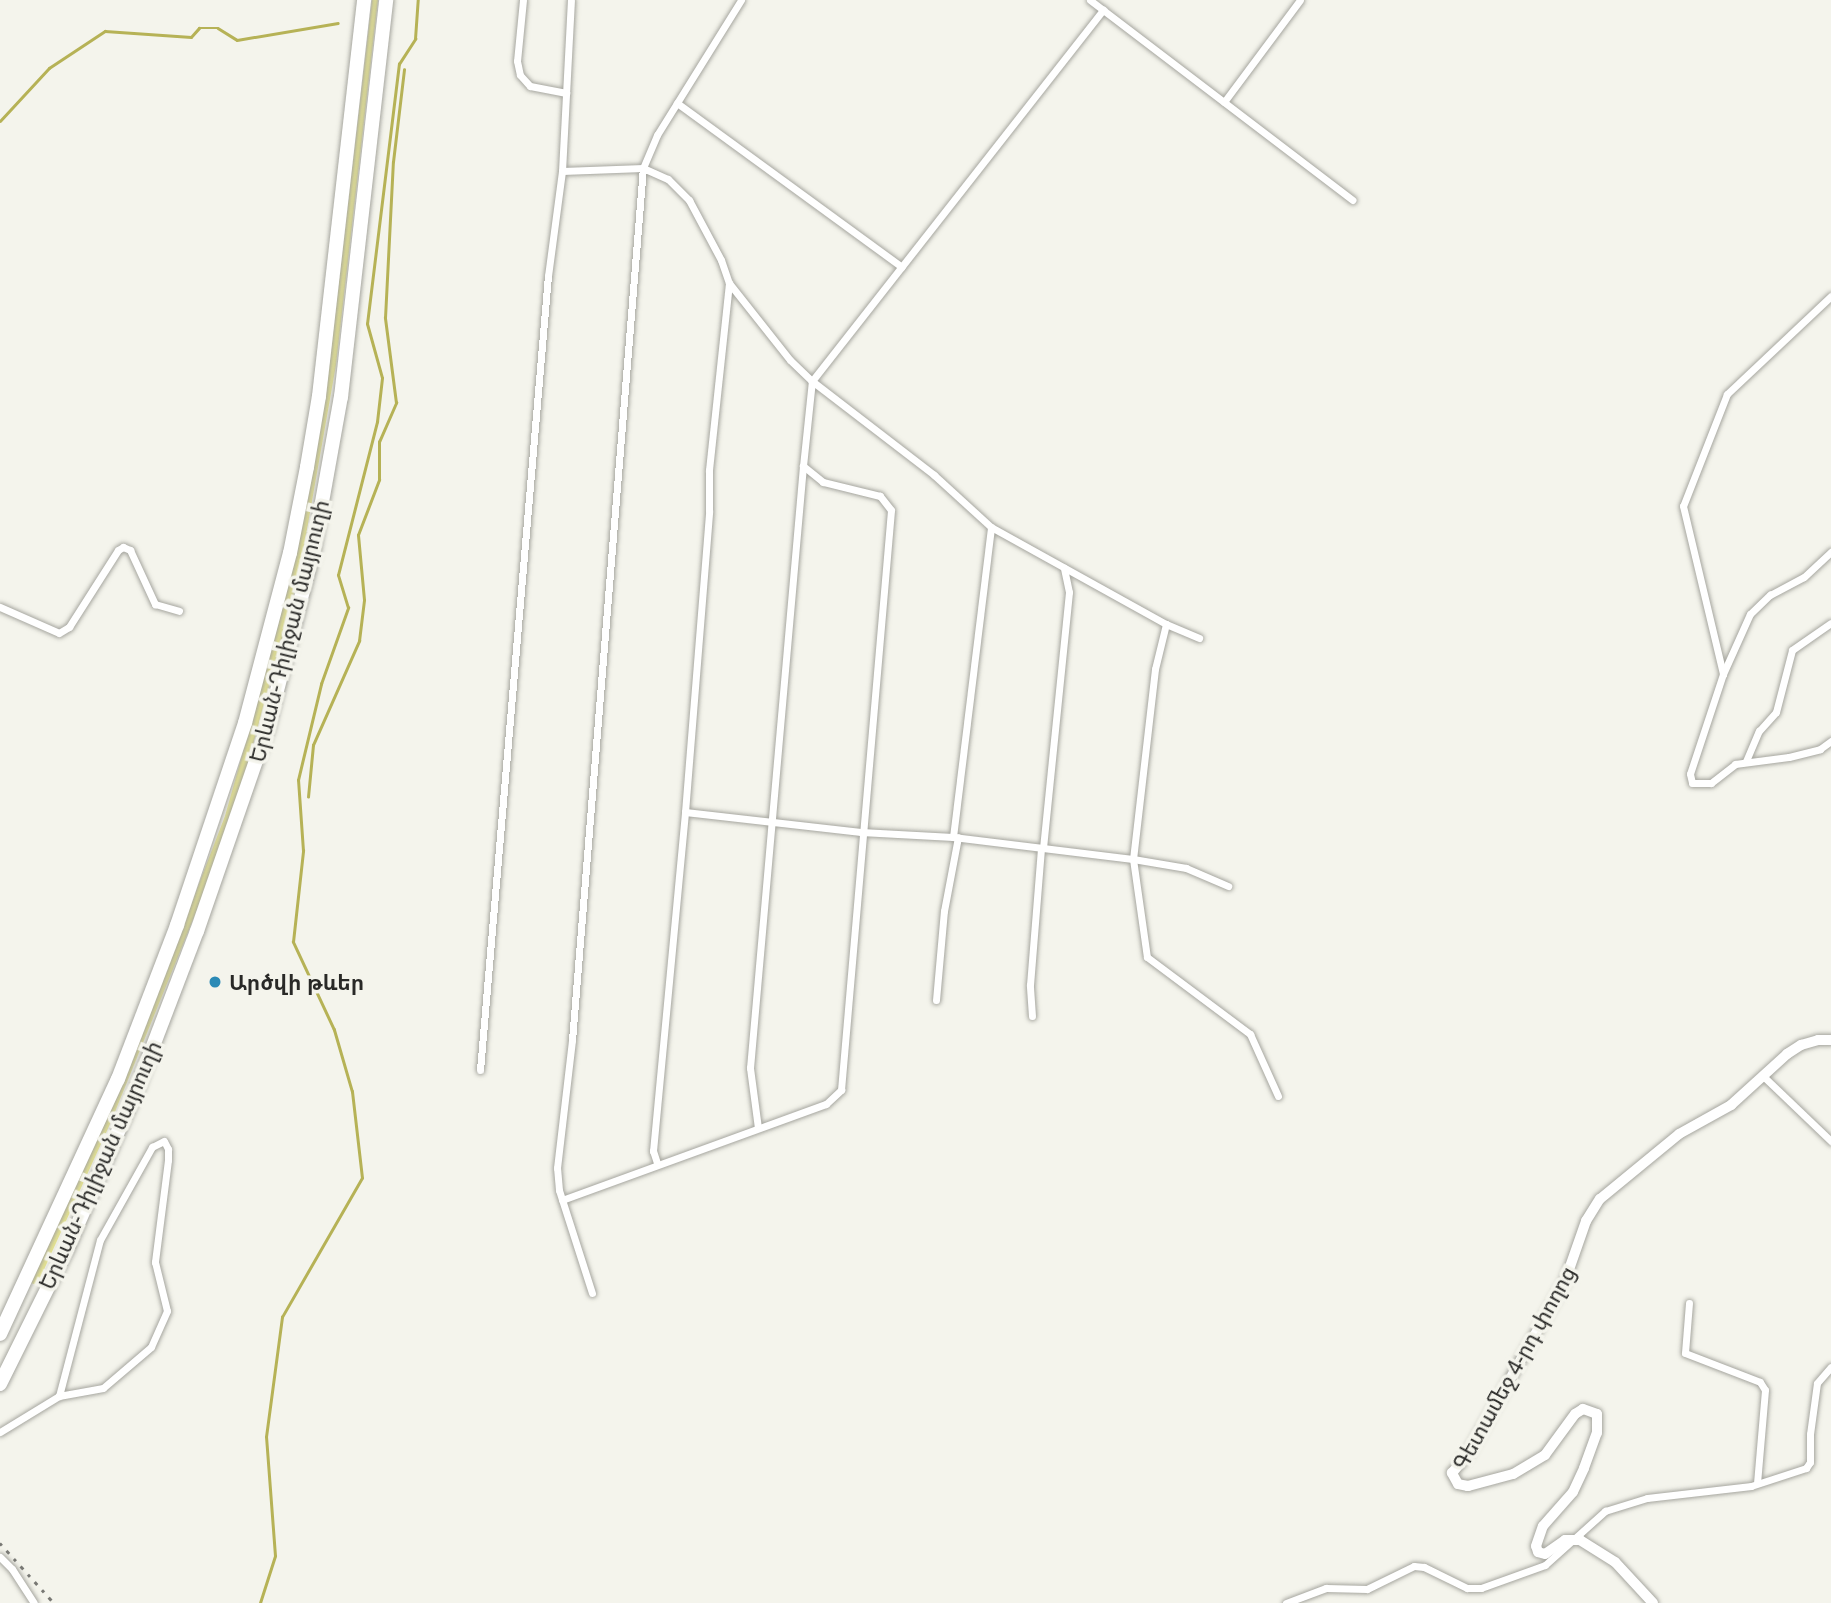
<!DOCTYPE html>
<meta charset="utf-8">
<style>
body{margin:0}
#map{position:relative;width:1831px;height:1603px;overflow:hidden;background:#f4f4ec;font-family:"Noto Sans","Noto Sans Armenian",sans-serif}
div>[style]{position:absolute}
.green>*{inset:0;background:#e6e491}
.stream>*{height:2.5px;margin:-1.25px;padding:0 1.25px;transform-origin:1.25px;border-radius:1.25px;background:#b6b256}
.roads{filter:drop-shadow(0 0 2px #a6a69f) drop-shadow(0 0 2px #a6a69f)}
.street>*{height:7px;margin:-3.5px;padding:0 3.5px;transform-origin:3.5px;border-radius:3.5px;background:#fff}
.secondary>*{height:10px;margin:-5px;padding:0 5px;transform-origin:5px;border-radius:5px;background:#fff}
.highway>*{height:14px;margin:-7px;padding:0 7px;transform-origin:7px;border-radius:7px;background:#fff}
.rail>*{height:2.5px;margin-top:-1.25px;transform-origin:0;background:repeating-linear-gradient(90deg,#787874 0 3.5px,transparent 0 10.5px)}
.dots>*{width:19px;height:19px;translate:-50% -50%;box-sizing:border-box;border:4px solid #f4f4ec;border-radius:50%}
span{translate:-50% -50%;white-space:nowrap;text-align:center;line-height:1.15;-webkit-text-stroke:7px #f4f4ec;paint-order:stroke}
.street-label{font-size:21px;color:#292927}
.poi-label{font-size:21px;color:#292927;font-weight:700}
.left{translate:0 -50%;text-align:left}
</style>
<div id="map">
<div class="green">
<div style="clip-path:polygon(372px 0,378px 0,336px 365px,300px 569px,283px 637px,242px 784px,214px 868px,110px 1124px,37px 1285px,31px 1283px,180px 933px,225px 816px,271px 652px,284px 602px,329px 365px)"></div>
</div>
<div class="stream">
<div style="left:0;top:121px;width:72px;rotate:-47.2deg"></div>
<div style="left:49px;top:68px;width:67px;rotate:-33.5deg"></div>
<div style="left:105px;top:31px;width:86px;rotate:4deg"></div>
<div style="left:191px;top:37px;width:12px;rotate:-48deg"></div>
<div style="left:199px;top:28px;width:19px"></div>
<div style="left:218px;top:28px;width:22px;rotate:32deg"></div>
<div style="left:237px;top:40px;width:102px;rotate:-9.6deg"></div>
<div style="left:308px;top:797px;width:52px;rotate:-84.5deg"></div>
<div style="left:313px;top:745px;width:114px;rotate:-66.1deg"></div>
<div style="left:359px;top:641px;width:41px;rotate:-83deg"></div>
<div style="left:364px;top:600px;width:65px;rotate:-95.3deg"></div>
<div style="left:358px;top:535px;width:59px;rotate:-69.1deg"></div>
<div style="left:379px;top:480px;width:38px;rotate:-90deg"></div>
<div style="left:379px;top:442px;width:43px;rotate:-66.4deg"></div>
<div style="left:396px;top:403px;width:86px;rotate:-97.4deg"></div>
<div style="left:385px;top:318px;width:156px;rotate:-87.1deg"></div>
<div style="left:393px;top:162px;width:93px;rotate:-83.2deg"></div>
<div style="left:260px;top:1603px;width:49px;rotate:-72.3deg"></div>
<div style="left:275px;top:1556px;width:119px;rotate:-94.3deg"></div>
<div style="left:266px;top:1437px;width:121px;rotate:-82.4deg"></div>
<div style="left:282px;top:1317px;width:160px;rotate:-60.1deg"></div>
<div style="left:362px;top:1178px;width:87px;rotate:-96.6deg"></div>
<div style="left:352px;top:1092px;width:65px;rotate:-106.2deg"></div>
<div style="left:334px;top:1030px;width:97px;rotate:-115deg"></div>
<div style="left:293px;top:942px;width:92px;rotate:-83.7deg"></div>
<div style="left:303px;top:851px;width:71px;rotate:-94deg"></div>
<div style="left:298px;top:780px;width:99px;rotate:-76.5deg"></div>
<div style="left:321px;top:684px;width:81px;rotate:-70.4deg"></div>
<div style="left:348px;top:608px;width:34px;rotate:-107deg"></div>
<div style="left:338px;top:575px;width:158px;rotate:-75.7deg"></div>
<div style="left:377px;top:422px;width:44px;rotate:-83.5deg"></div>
<div style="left:382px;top:378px;width:56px;rotate:-105.5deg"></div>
<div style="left:367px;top:324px;width:262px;rotate:-83deg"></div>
<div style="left:399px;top:64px;width:30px;rotate:-57deg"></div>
<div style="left:415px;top:39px;width:39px;rotate:-86deg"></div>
</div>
<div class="roads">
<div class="street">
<div style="left:523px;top:0;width:61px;rotate:95.6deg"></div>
<div style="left:517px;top:61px;width:14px;rotate:78deg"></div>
<div style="left:520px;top:75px;width:15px;rotate:48deg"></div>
<div style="left:530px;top:86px;width:37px;rotate:11deg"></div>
<div style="left:1090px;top:0;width:330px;rotate:37.3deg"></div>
<div style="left:1224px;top:102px;width:127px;rotate:-53.3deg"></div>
<div style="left:677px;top:103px;width:278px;rotate:36.1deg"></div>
<div style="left:562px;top:171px;width:81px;rotate:-2.1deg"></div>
<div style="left:643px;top:168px;width:27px;rotate:24deg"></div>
<div style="left:668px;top:179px;width:30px;rotate:45deg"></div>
<div style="left:689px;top:200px;width:68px;rotate:61.9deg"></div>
<div style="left:721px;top:260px;width:24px;rotate:71deg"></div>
<div style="left:729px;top:283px;width:98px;rotate:51.6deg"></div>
<div style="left:790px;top:360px;width:30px;rotate:44deg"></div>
<div style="left:812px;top:381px;width:154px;rotate:37.6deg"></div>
<div style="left:934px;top:475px;width:77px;rotate:42.4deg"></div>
<div style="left:991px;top:527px;width:200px;rotate:29deg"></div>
<div style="left:1166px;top:624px;width:36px;rotate:23deg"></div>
<div style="left:1831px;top:296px;width:143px;rotate:136.7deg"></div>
<div style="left:1727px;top:394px;width:120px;rotate:111.4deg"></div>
<div style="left:1683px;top:506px;width:173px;rotate:76.6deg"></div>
<div style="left:1723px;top:674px;width:105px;rotate:108.3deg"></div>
<div style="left:1690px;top:774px;width:9px;rotate:77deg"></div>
<div style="left:1692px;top:783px;width:19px"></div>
<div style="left:1711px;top:783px;width:31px;rotate:-38deg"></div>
<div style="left:1735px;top:764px;width:54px;rotate:-7.4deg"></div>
<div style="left:1789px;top:757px;width:32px;rotate:-14deg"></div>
<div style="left:1820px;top:749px;width:14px;rotate:-36deg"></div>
<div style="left:0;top:607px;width:64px;rotate:23.8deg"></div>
<div style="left:59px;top:633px;width:12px;rotate:-31deg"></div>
<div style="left:69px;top:627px;width:91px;rotate:-57.5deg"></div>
<div style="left:118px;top:550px;width:6px;rotate:-31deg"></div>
<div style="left:123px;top:547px;width:8px;rotate:23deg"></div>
<div style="left:130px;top:550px;width:60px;rotate:65.2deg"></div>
<div style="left:155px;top:604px;width:25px;rotate:16deg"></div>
<div style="left:1166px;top:624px;width:46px;rotate:103.7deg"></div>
<div style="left:1155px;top:669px;width:191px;rotate:96.6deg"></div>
<div style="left:1133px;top:859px;width:99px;rotate:81.9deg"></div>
<div style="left:1147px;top:957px;width:129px;rotate:36.8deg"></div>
<div style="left:1250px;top:1034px;width:68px;rotate:65.7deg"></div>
<div style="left:1723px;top:674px;width:66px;rotate:-65.8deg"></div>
<div style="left:1750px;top:614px;width:28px;rotate:-44deg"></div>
<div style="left:1770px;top:595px;width:38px;rotate:-28deg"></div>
<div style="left:1804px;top:577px;width:37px;rotate:-43deg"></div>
<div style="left:1746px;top:761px;width:33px;rotate:-67deg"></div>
<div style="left:1759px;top:731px;width:25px;rotate:-48deg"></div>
<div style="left:1776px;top:712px;width:64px;rotate:-75.5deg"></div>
<div style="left:1792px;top:650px;width:47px;rotate:-34.7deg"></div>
<div style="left:685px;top:812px;width:177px;rotate:6.5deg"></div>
<div style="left:861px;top:832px;width:92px;rotate:3.1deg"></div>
<div style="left:953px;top:837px;width:181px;rotate:7deg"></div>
<div style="left:1133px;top:859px;width:54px;rotate:9.6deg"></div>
<div style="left:1186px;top:868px;width:46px;rotate:23.2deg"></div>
<div style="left:953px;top:837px;width:312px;rotate:-83deg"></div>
<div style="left:1043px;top:848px;width:257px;rotate:-84.2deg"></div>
<div style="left:1069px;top:592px;width:25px;rotate:-102deg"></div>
<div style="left:936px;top:1000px;width:89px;rotate:-84.9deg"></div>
<div style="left:944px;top:911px;width:75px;rotate:-79.3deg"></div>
<div style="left:1032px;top:1016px;width:31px;rotate:-94deg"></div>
<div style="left:1030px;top:985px;width:137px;rotate:-85.4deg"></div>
<div style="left:480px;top:1070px;width:797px;rotate:-85.11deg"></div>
<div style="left:548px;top:276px;width:106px;rotate:-82.4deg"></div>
<div style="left:562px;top:171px;width:171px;rotate:-87deg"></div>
<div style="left:1764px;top:1077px;width:93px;rotate:43.7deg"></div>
<div style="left:758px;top:1128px;width:61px;rotate:-97.6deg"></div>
<div style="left:750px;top:1068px;width:604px;rotate:-84.97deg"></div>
<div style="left:657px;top:1163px;width:13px;rotate:-108deg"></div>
<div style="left:653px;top:1151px;width:341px;rotate:-84.6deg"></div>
<div style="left:685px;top:812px;width:302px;rotate:-85.4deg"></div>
<div style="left:709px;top:511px;width:41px;rotate:-90deg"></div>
<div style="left:709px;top:470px;width:188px;rotate:-83.9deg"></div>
<div style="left:562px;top:1200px;width:281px;rotate:-20deg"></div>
<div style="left:826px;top:1104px;width:21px;rotate:-43deg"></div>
<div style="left:841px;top:1090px;width:582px;rotate:-85.07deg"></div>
<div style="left:891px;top:510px;width:18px;rotate:-128deg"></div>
<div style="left:880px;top:496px;width:59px;rotate:-166.2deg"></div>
<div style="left:823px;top:482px;width:26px;rotate:-141deg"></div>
<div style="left:803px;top:466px;width:85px;rotate:-84deg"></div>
<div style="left:812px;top:381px;width:472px;rotate:-51.9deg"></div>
<div style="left:592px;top:1293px;width:108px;rotate:-107.8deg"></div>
<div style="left:559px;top:1190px;width:22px;rotate:-95deg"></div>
<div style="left:557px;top:1168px;width:129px;rotate:-83.3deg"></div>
<div style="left:572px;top:1040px;width:875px;rotate:-85.35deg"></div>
<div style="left:643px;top:168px;width:36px;rotate:-67deg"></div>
<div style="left:657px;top:135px;width:159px;rotate:-58.1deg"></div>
<div style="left:1689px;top:1303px;width:50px;rotate:94.6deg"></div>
<div style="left:1685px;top:1353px;width:80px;rotate:21.1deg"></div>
<div style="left:1760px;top:1382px;width:9px;rotate:58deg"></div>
<div style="left:1765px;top:1390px;width:93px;rotate:94.9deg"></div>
<div style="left:0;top:1432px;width:69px;rotate:-31.4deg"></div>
<div style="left:59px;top:1396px;width:161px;rotate:-75.3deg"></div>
<div style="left:100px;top:1240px;width:107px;rotate:-60.8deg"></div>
<div style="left:152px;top:1147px;width:13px;rotate:-27deg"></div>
<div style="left:164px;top:1141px;width:9px;rotate:63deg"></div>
<div style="left:168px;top:1149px;width:11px;rotate:90deg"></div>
<div style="left:168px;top:1160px;width:103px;rotate:97.3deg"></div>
<div style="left:155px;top:1262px;width:50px;rotate:76.2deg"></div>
<div style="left:167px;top:1311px;width:39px;rotate:114deg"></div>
<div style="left:151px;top:1347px;width:63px;rotate:139.5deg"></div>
<div style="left:103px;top:1388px;width:45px;rotate:169.7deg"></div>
<div style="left:0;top:1557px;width:17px;rotate:45deg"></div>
<div style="left:12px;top:1569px;width:40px;rotate:57.1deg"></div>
<div style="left:1286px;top:1603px;width:43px;rotate:-20.6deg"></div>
<div style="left:1326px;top:1588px;width:41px;rotate:1.4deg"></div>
<div style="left:1367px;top:1589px;width:52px;rotate:-26.1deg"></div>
<div style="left:1414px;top:1566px;width:10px;rotate:6deg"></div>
<div style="left:1424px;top:1567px;width:48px;rotate:26deg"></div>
<div style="left:1467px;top:1588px;width:14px"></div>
<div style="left:1481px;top:1588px;width:68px;rotate:-19.8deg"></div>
<div style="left:1545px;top:1565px;width:81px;rotate:-42deg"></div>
<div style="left:1605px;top:1511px;width:44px;rotate:-17.2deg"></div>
<div style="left:1647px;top:1498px;width:105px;rotate:-6.6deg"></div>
<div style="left:1751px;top:1486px;width:58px;rotate:-18.1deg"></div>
<div style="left:1806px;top:1468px;width:7px;rotate:-56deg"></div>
<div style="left:1810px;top:1462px;width:28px;rotate:-90deg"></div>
<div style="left:1810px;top:1434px;width:51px;rotate:-82.2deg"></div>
<div style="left:1817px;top:1383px;width:21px;rotate:-49deg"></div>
</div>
<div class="secondary">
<div style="left:1653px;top:1603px;width:56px;rotate:-132.8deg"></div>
<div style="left:1615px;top:1562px;width:41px;rotate:-147.8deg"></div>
<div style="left:1580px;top:1540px;width:15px;rotate:180deg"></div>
<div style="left:1565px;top:1540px;width:24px;rotate:145deg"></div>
<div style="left:1545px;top:1554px;width:7px;rotate:-164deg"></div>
<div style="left:1538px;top:1552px;width:6px;rotate:-108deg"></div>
<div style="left:1536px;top:1546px;width:21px;rotate:-71deg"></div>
<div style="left:1543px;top:1526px;width:45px;rotate:-48.6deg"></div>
<div style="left:1573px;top:1492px;width:26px;rotate:-65deg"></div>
<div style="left:1584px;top:1468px;width:37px;rotate:-70deg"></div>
<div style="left:1597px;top:1433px;width:19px;rotate:-90deg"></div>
<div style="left:1597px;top:1414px;width:15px;rotate:-160deg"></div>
<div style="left:1583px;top:1409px;width:9px;rotate:148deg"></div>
<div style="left:1575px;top:1414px;width:51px;rotate:126.2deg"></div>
<div style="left:1545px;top:1455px;width:37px;rotate:149deg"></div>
<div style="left:1513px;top:1474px;width:47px;rotate:165.1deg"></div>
<div style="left:1468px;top:1486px;width:10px;rotate:-169deg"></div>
<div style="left:1458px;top:1484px;width:13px;rotate:-119deg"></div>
<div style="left:1452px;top:1473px;width:25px;rotate:-50deg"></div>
<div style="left:1468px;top:1454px;width:198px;rotate:-60.7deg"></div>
<div style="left:1565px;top:1281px;width:64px;rotate:-70.7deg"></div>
<div style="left:1586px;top:1221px;width:26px;rotate:-58deg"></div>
<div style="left:1600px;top:1199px;width:102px;rotate:-39.4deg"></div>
<div style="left:1679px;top:1134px;width:60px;rotate:-29.1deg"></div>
<div style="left:1731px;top:1105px;width:76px;rotate:-42.3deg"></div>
<div style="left:1787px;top:1054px;width:17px;rotate:-33deg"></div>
<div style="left:1801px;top:1045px;width:18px;rotate:-16deg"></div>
<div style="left:1818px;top:1040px;width:13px"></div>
</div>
<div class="highway">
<div style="left:0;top:1334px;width:281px;rotate:-65.2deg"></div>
<div style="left:118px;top:1079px;width:165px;rotate:-69deg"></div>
<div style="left:177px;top:925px;width:213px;rotate:-71.4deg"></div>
<div style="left:245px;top:723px;width:176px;rotate:-75.2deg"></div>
<div style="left:290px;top:553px;width:88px;rotate:-78.8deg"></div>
<div style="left:307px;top:467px;width:72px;rotate:-80.4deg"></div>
<div style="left:319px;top:396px;width:399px;rotate:-83.5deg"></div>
<div style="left:0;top:1384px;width:151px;rotate:-63.6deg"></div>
<div style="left:67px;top:1249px;width:176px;rotate:-66.5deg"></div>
<div style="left:137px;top:1088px;width:168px;rotate:-69.1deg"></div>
<div style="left:197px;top:931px;width:214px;rotate:-70.9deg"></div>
<div style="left:267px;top:729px;width:183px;rotate:-75.4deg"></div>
<div style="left:313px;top:552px;width:158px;rotate:-79.8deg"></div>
<div style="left:341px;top:397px;width:400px;rotate:-83.5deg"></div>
</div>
</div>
<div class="rail">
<div style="left:0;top:1543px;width:81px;rotate:48deg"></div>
</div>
<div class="dots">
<div style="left:215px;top:982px;background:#2b8ab6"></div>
</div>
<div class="street-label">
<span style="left:289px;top:631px;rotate:-76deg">Երևան-Դիլիջան մայրուղի</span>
<span style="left:100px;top:1165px;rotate:-66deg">Երևան-Դիլիջան մայրուղի</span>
<span style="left:1514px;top:1368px;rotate:-61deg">Գետամեջ 4-րդ փողոց</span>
</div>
<div class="poi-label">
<span class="left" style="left:229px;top:982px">Արծվի թևեր</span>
</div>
</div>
